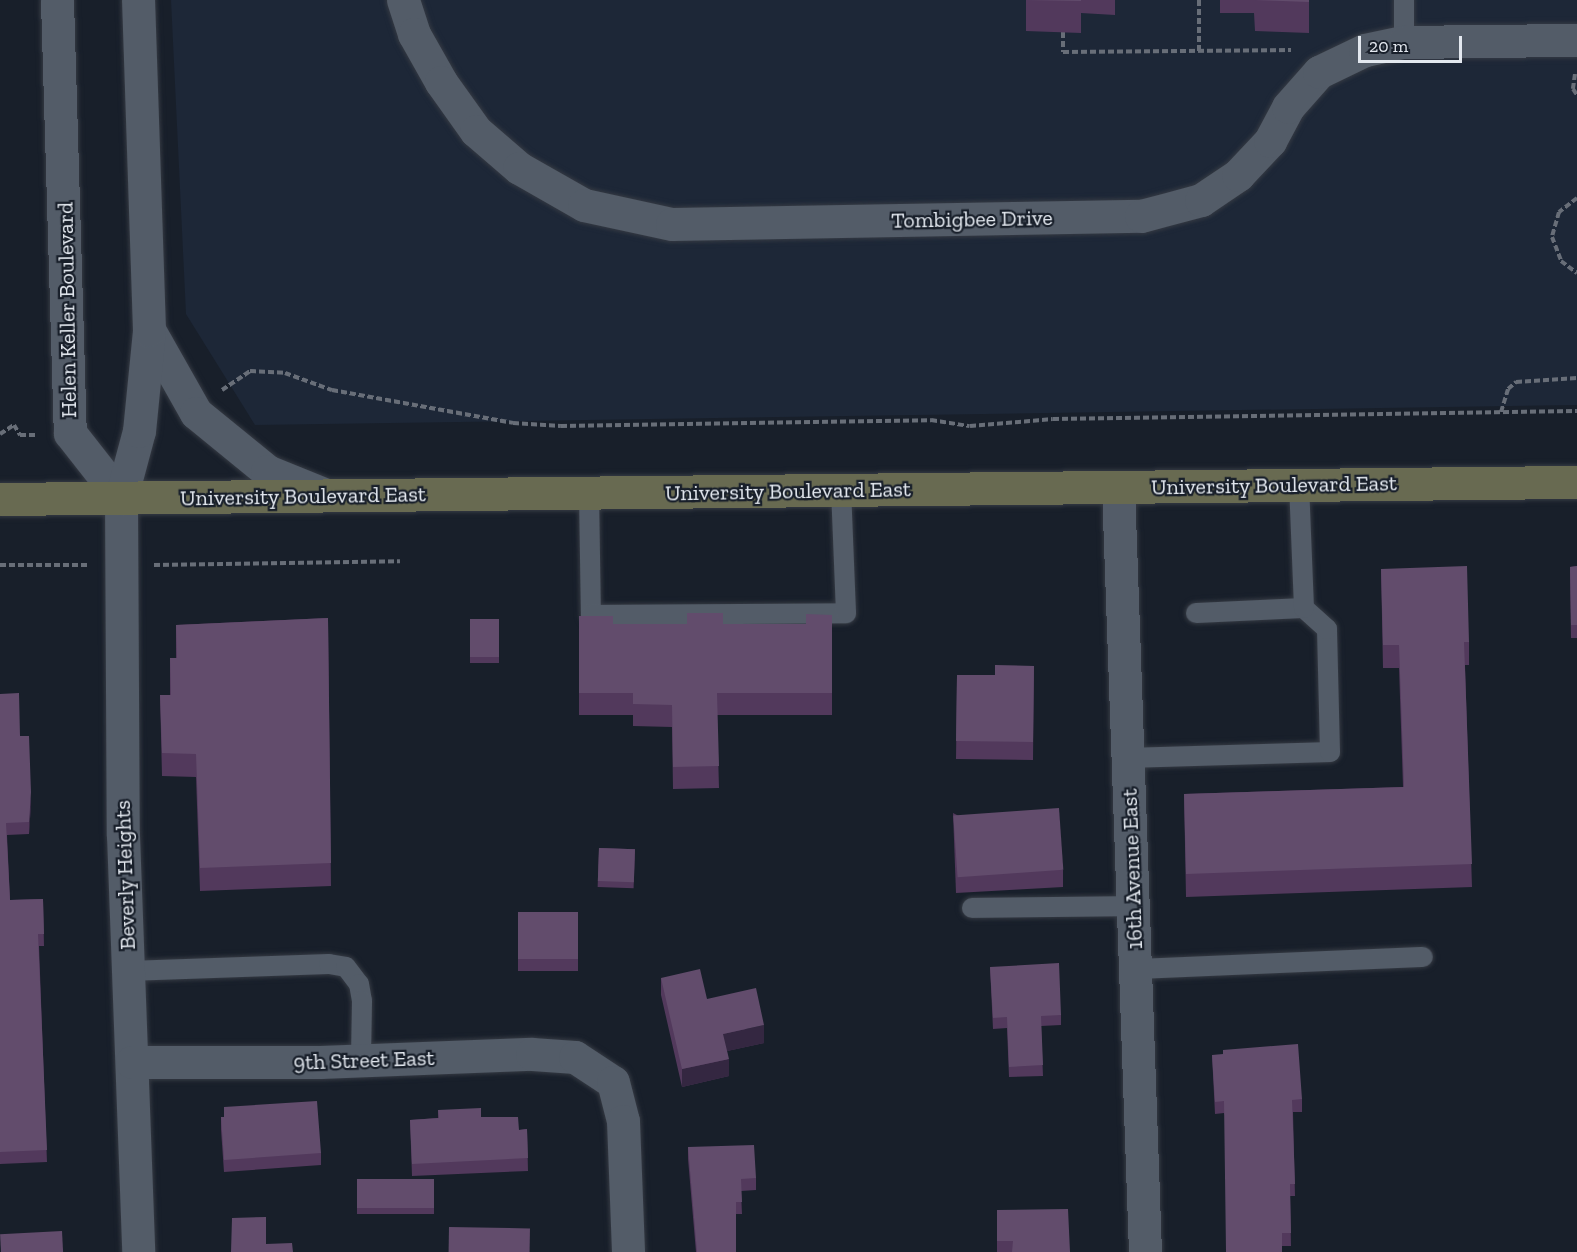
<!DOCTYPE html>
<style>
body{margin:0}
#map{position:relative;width:1577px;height:1252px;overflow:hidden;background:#181f2a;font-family:"Zilla Slab",serif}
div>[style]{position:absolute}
.built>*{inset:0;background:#1d2737}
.path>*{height:4px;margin-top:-2px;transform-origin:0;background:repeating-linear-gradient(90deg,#686e78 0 6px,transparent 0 9px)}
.roads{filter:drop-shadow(0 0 2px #353a43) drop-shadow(0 0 2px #353a43)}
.service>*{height:20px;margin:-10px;padding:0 10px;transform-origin:10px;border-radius:10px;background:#535c68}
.minor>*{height:33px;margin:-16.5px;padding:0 16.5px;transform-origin:16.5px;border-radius:16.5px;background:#535c68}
.tertiary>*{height:33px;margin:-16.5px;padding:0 16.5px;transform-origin:16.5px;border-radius:16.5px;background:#535c68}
.secondary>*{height:33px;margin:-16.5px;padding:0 16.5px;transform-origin:16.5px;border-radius:16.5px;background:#686a51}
.wall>*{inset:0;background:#52395c;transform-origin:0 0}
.shaded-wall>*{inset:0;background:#342741}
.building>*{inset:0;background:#624c6c;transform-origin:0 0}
span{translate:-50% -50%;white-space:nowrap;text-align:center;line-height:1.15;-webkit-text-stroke:4.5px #181f2a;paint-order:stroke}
.street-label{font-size:22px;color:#e3e8ef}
.scale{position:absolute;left:1358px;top:36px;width:104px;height:27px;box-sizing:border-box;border:3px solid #e3e8ef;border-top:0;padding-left:8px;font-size:18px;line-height:21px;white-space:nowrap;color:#e3e8ef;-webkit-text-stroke:4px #181f2a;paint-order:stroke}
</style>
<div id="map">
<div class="built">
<div style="clip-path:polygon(171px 0,1577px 0,1577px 405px,255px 425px,186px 314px)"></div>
</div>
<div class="path">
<div style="left:1199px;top:0;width:51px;rotate:90deg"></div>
<div style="left:1063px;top:32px;width:20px;rotate:90deg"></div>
<div style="left:1063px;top:52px;width:228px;rotate:-0.5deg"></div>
<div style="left:1575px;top:74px;width:15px;rotate:98deg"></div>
<div style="left:1573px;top:89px;width:7px;rotate:56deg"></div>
<div style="left:1577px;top:198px;width:23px;rotate:142deg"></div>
<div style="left:1559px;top:212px;width:26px;rotate:106deg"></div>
<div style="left:1552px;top:237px;width:26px;rotate:69deg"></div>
<div style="left:1561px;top:261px;width:20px;rotate:37deg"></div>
<div style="left:222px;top:390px;width:34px;rotate:-34deg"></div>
<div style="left:250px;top:371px;width:35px;rotate:3deg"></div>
<div style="left:285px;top:373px;width:50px;rotate:19.9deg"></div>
<div style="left:332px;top:390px;width:184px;rotate:10.3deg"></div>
<div style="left:513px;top:423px;width:48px;rotate:3.6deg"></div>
<div style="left:561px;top:426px;width:370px;rotate:-0.9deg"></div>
<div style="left:931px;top:420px;width:39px;rotate:9deg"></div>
<div style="left:970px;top:426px;width:83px;rotate:-4.8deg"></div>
<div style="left:1053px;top:419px;width:524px;rotate:-0.87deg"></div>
<div style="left:1501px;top:412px;width:24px;rotate:-73deg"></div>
<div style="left:1508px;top:389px;width:11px;rotate:-41deg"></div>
<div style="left:1516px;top:382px;width:61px;rotate:-3.8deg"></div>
<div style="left:0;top:434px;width:17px;rotate:-33deg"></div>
<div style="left:14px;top:425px;width:12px;rotate:59deg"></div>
<div style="left:20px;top:435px;width:16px"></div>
<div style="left:0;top:565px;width:89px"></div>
<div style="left:154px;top:565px;width:246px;rotate:-0.9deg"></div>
</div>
<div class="roads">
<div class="service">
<div style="left:1404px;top:0;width:42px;rotate:90deg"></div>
<div style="left:589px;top:493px;width:122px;rotate:89.1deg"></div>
<div style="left:591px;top:615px;width:255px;rotate:-0.4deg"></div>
<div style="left:846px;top:613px;width:123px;rotate:-92.3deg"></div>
<div style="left:1196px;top:613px;width:108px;rotate:-2.7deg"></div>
<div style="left:1128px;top:758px;width:202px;rotate:-1.7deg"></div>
<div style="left:1330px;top:752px;width:123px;rotate:-91.4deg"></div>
<div style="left:1327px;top:629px;width:31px;rotate:-138deg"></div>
<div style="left:1304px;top:608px;width:123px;rotate:-92.3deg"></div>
<div style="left:972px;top:908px;width:162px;rotate:-0.7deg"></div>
<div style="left:1136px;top:969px;width:287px;rotate:-2.4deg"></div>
<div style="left:128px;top:971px;width:201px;rotate:-2deg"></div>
<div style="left:329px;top:964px;width:17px;rotate:10deg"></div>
<div style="left:346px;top:967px;width:21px;rotate:53deg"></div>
<div style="left:359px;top:984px;width:17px;rotate:80deg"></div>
<div style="left:362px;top:1001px;width:59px;rotate:91deg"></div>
</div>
<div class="minor">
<div style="left:403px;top:0;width:36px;rotate:72deg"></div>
<div style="left:414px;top:34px;width:55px;rotate:60.6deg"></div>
<div style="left:441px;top:82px;width:60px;rotate:54.5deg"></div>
<div style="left:476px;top:131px;width:57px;rotate:40.7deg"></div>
<div style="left:519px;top:168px;width:75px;rotate:29.6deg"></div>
<div style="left:584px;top:205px;width:90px;rotate:12.2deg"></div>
<div style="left:672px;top:224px;width:469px;rotate:-1deg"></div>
<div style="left:1141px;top:216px;width:62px;rotate:-14.9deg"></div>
<div style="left:1201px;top:200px;width:45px;rotate:-34deg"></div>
<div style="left:1238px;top:175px;width:47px;rotate:-46.7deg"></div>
<div style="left:1270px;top:141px;width:38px;rotate:-62deg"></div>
<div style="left:1288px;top:107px;width:47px;rotate:-48.5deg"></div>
<div style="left:1319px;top:72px;width:51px;rotate:-25.6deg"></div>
<div style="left:1365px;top:50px;width:40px;rotate:-12deg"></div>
<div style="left:1404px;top:42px;width:173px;rotate:-0.7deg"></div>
<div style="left:1118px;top:487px;width:765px;rotate:87.98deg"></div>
<div style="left:121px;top:498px;width:337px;rotate:89.7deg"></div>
<div style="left:123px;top:835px;width:417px;rotate:87.9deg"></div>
<div style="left:132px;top:1062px;width:188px"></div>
<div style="left:320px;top:1062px;width:212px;rotate:-2.2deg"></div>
<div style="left:532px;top:1054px;width:43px;rotate:4deg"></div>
<div style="left:575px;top:1057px;width:45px;rotate:33.3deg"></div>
<div style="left:613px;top:1082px;width:40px;rotate:75.6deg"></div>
<div style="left:623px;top:1121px;width:131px;rotate:87.8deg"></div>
</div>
<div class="tertiary">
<div style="left:57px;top:0;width:433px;rotate:88.3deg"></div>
<div style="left:70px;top:433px;width:83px;rotate:51.9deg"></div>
<div style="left:149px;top:330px;width:95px;rotate:60.5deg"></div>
<div style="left:196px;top:413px;width:92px;rotate:39.2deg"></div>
<div style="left:267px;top:471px;width:64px;rotate:22.1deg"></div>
<div style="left:121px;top:498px;width:69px;rotate:-75deg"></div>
<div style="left:139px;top:431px;width:101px;rotate:-84.3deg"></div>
<div style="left:149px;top:330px;width:330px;rotate:-91.9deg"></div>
</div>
<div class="secondary">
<div style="left:0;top:499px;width:1577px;rotate:-0.62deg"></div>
</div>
</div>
<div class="wall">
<div style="clip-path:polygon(1026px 0,1115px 0,1115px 15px,1081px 13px,1081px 33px,1026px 31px)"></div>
<div style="clip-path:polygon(1220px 0,1309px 0,1309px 33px,1255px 31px,1254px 13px,1220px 13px)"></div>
<div style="clip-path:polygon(1577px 566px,1577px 638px,1571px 638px,1570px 567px)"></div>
<div style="clip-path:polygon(1381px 569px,1469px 642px,1469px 665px,1465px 665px,1472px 887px,1186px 897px,1184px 794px,1403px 787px,1399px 668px,1383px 668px)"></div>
<div style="clip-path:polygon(832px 615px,832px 715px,717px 715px,719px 788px,673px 789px,672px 727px,633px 726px,633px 715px,579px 715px,579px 616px,613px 624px,806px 624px)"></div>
<div style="clip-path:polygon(328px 618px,331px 886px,200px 891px,196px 777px,162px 776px,160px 695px,170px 695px,170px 658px,176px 658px,176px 625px)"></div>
<div style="left:470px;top:619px;width:29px;height:44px"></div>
<div style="clip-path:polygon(1034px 666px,1033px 760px,956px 759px,957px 675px,995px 675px)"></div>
<div style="clip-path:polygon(0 694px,20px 736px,31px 804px,29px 834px,7px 835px,10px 900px,43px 899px,44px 946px,39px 946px,47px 1162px,0 1164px)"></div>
<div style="clip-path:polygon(953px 813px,1063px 870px,1063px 887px,956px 893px)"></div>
<div style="left:599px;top:848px;width:36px;height:39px;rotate:2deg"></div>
<div style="left:518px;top:912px;width:60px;height:59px"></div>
<div style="clip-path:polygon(990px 967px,1061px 1015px,1061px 1025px,1041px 1026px,1043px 1076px,1009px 1077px,1007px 1028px,993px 1029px)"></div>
<div style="clip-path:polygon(661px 978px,707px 999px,764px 1043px,727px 1051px,729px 1076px,682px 1087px,661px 995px)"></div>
<div style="clip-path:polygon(1212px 1055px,1302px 1099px,1302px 1112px,1293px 1112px,1295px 1196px,1290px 1196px,1291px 1246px,1282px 1246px,1224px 1113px,1215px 1114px)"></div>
<div style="clip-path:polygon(224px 1107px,321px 1153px,321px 1165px,224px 1172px,221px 1130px,221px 1117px,224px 1117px)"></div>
<div style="clip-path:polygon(438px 1110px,481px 1117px,519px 1130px,527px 1129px,528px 1171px,412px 1176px,410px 1120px,438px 1118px)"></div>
<div style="clip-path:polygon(688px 1147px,756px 1178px,756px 1190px,741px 1191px,742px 1214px,736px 1214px,736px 1252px,696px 1252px,688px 1159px)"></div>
<div style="left:434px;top:1179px;width:35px;height:77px;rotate:90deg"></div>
<div style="clip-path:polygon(997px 1210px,1070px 1252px,997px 1252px)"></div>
</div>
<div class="shaded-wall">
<div style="clip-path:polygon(31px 792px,31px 804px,29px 834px,29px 822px)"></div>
<div style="clip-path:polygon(764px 1025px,764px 1043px,723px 1052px,723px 1034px)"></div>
<div style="clip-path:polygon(729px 1059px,729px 1076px,682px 1087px,682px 1069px)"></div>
</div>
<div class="building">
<div style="clip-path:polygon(1026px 0,1081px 0,1081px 1px)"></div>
<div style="clip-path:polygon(1255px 0,1309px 0,1309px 2px)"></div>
<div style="clip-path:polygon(1467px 566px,1469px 642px,1464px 642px,1472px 864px,1186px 874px,1184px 794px,1404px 787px,1399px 645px,1383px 645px,1381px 569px)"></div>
<div style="clip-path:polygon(1577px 566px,1577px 625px,1571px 625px,1570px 567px)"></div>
<div style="clip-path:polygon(687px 613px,723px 613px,723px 624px,806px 624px,806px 614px,832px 615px,832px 693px,717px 693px,719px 766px,673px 767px,672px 705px,633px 704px,633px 693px,579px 693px,579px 616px,613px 616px,613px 624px,687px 624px)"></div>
<div style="clip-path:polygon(328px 618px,331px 863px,200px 868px,196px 754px,162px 753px,160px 695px,171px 695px,170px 658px,177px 658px,176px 625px)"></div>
<div style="left:470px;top:619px;width:29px;height:38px"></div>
<div style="clip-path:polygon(995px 665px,1034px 666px,1033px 742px,956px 741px,957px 675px,995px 675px)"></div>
<div style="clip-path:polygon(19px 693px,20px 736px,29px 736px,31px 792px,29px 822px,6px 823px,10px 900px,43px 899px,44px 934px,38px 934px,47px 1150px,0 1152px,0 694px)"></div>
<div style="left:1059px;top:808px;width:62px;height:106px;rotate:86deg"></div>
<div style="left:599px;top:848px;width:36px;height:33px;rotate:2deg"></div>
<div style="left:518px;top:912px;width:60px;height:47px"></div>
<div style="clip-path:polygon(1059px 963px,1061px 1015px,1041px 1016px,1043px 1065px,1009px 1067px,1007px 1017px,993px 1018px,990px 967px)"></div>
<div style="clip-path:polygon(700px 969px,707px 999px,756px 988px,764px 1025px,723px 1034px,729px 1059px,682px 1069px,661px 978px)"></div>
<div style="clip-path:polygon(1298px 1044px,1302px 1099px,1292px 1100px,1295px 1184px,1290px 1184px,1291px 1233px,1282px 1233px,1282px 1252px,1226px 1252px,1224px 1101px,1215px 1102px,1212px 1055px,1223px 1054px,1223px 1050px)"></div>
<div style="clip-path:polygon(317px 1101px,321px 1153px,224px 1160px,221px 1117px,224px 1117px,224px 1107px)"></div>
<div style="clip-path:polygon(481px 1108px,481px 1117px,518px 1117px,519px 1130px,527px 1129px,528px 1158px,412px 1164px,410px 1120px,439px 1118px,438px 1110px)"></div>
<div style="clip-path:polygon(754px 1145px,756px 1178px,741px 1179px,742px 1202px,736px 1202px,736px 1252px,697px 1252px,688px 1147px)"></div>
<div style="left:434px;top:1179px;width:29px;height:77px;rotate:90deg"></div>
<div style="clip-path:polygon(1068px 1209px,1070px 1252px,1012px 1252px,1013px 1241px,997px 1241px,997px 1210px)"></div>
<div style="clip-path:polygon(266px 1217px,266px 1244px,292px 1243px,293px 1252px,231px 1252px,232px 1218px)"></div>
<div style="left:449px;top:1227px;width:81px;height:25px;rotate:1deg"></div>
<div style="left:62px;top:1231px;width:21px;height:62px;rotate:87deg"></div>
</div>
<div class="street-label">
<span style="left:972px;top:219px;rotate:-1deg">Tombigbee Drive</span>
<span style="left:67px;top:310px;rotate:-91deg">Helen Keller Boulevard</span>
<span style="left:1274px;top:485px;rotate:-1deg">University Boulevard East</span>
<span style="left:788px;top:491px;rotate:-1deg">University Boulevard East</span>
<span style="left:303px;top:496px;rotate:-1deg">University Boulevard East</span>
<span style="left:1132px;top:869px;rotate:-92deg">16th Avenue East</span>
<span style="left:125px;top:875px;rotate:-92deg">Beverly Heights</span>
<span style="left:364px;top:1060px;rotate:-2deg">9th Street East</span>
</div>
<div class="scale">20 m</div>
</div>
